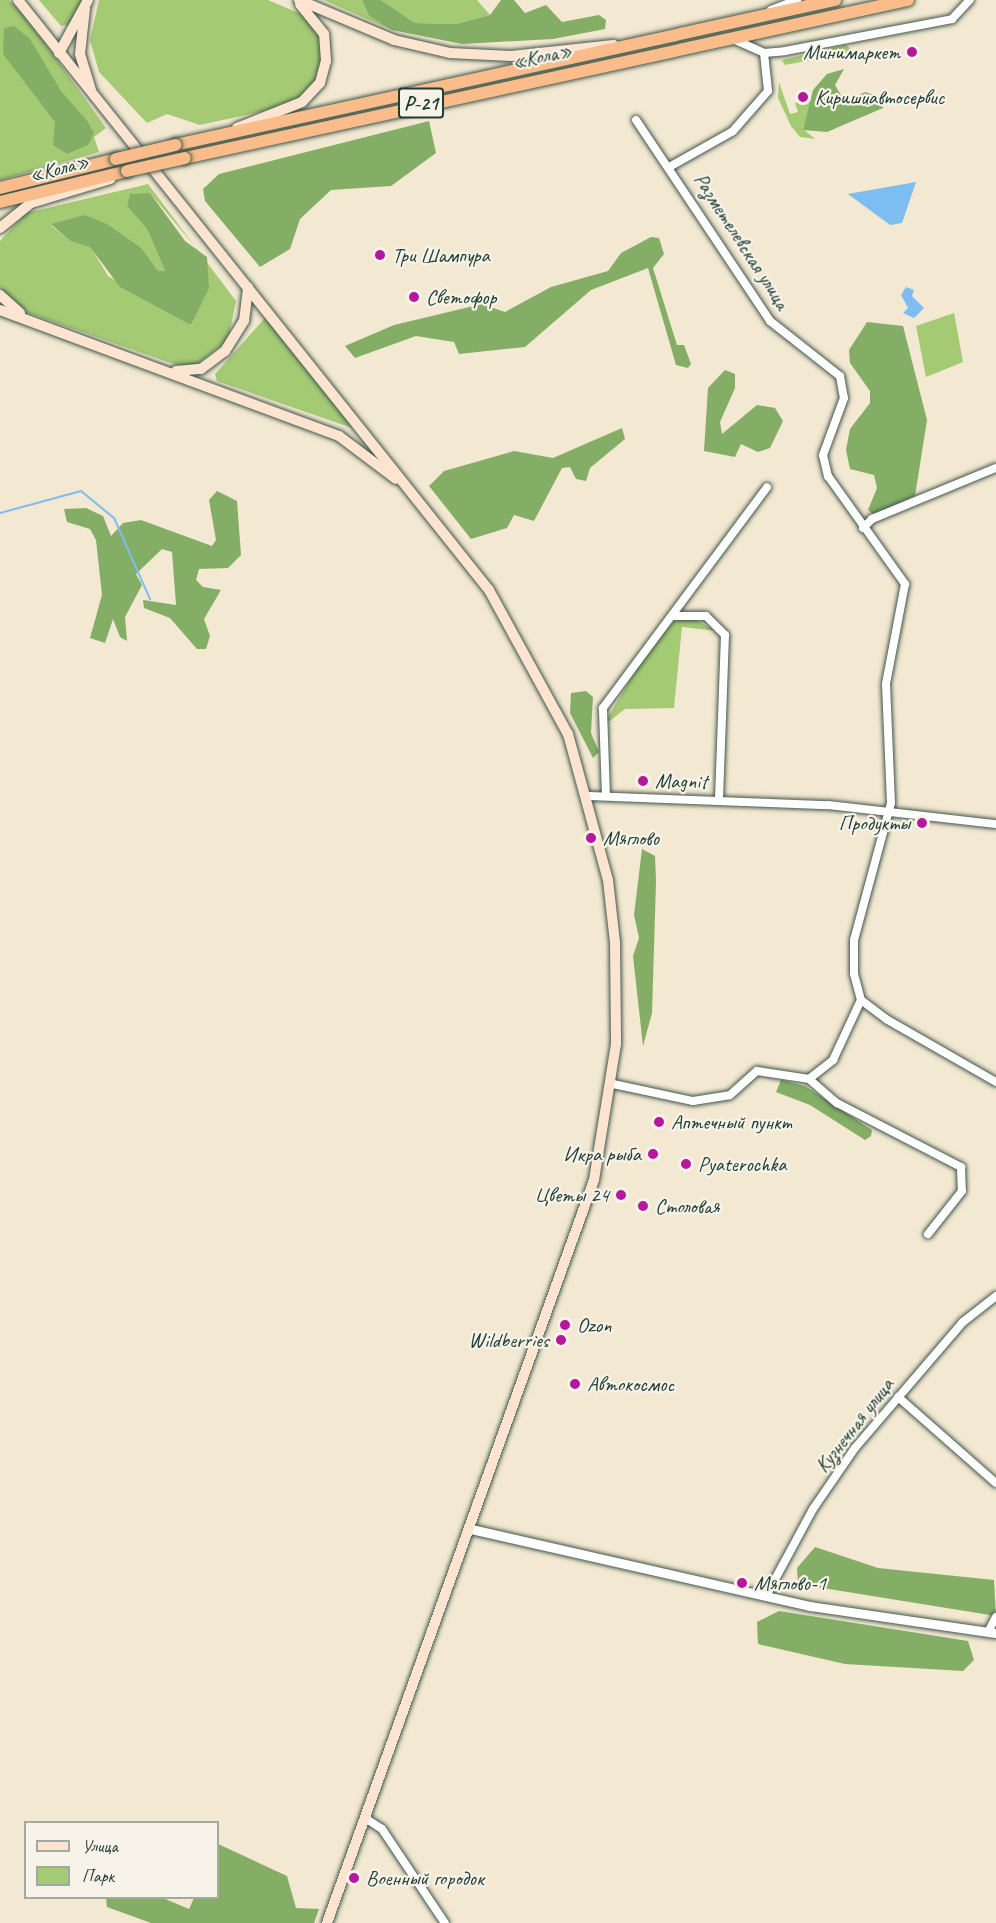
<!DOCTYPE html>
<meta charset="utf-8">
<style>
body{margin:0}
#map{position:relative;width:996px;height:1923px;overflow:hidden;background:#f3e8d1;font-family:Caveat,sans-serif}
div>[style]{position:absolute}
.green>*{inset:0;background:#a5ca74}
.forest>*{inset:0;background:#84ae66}
.water>*{inset:0;background:#7dbdf1}
.stream>*{height:2px;margin:-1px;padding:0 1px;transform-origin:1px;border-radius:1px;background:#7dbdf1}
.roads{filter:drop-shadow(0 0 2px #3f574c) drop-shadow(0 0 2px #3f574c)}
.minor>*{height:8px;margin:-4px;padding:0 4px;transform-origin:4px;border-radius:4px;background:#fff}
.tertiary>*{height:9px;margin:-4.5px;padding:0 4.5px;transform-origin:4.5px;border-radius:4.5px;background:#fff}
.secondary>*{height:10px;margin:-5px;padding:0 5px;transform-origin:5px;border-radius:5px;background:#fde4d0}
.trunk>*{height:12px;margin:-6px;padding:0 6px;transform-origin:6px;border-radius:6px;background:#f9bc8a}
.bridges{filter:drop-shadow(0 0 2px #3f574c) drop-shadow(0 0 2px #3f574c)}
.trunk-bridge>*{height:12px;margin:-6px;padding:0 6px;transform-origin:6px;border-radius:6px;background:#f9bc8a}
.dots>*{width:16px;height:16px;translate:-50% -50%;box-sizing:border-box;border:3px solid #f7f3e8;border-radius:50%}
span{translate:-50% -50%;white-space:nowrap;text-align:center;line-height:1.15;-webkit-text-stroke:4.5px #f7f3e8;paint-order:stroke}
.shield-label span{padding:2px 4px;background:#f7f3e8;border:2px solid;border-radius:4px;-webkit-text-stroke-width:0}
.shield-label{font-size:20px;color:#1f3d34;font-weight:700}
.poi-label{font-size:21px;color:#1f3d34}
.right{translate:-100% -50%;text-align:right}
.left{translate:0 -50%;text-align:left}
.street-label{font-size:21px;color:#1f3d34}
.legend{position:absolute;left:24px;top:1821px;width:195px;height:78px;box-sizing:border-box;background:#f7f3e8;border:2px solid #a1aaa0;margin:0;padding:8px 10px;list-style:none;font-size:18px;color:#1f3d34}
.legend li{display:flex;align-items:center;gap:12px;height:30px}
.legend b{width:30px;border:2px solid #a1aaa0}
</style>
<div id="map">
<div class="green">
<div style="clip-path:polygon(0 0,9px 0,27px 18px,106px 128px,94px 137px,99px 152px,0 180px)"></div>
<div style="clip-path:polygon(39px 0,83px 0,71px 24px,61px 26px)"></div>
<div style="clip-path:polygon(99px 0,268px 0,301px 14px,318px 33px,322px 59px,316px 83px,300px 100px,273px 109px,200px 125px,167px 114px,147px 123px,99px 72px,90px 40px)"></div>
<div style="clip-path:polygon(324px 0,362px 0,369px 16px,392px 30px)"></div>
<div style="clip-path:polygon(381px 0,477px 0,490px 15px,456px 24px,415px 23px)"></div>
<div style="clip-path:polygon(846px 45px,851px 49px,848px 53px,785px 65px,782px 60px)"></div>
<div style="clip-path:polygon(779px 82px,790px 114px,798px 112px,795px 103px,812px 100px,803px 129px,815px 139px,800px 137px,791px 126px,778px 98px)"></div>
<div style="clip-path:polygon(evenodd,148px 184px,236px 301px,228px 340px,197px 364px,179px 366px,17px 309px,0 287px,0 241px,26px 213px,148px 184px,150px 193px,198px 250px,192px 325px,108px 276px,90px 246px,70px 241px,51px 225px,140px 248px,158px 271px,165px 271px,147px 229px,127px 206px,150px 193px)"></div>
<div style="clip-path:polygon(954px 313px,963px 362px,926px 377px,916px 326px)"></div>
<div style="clip-path:polygon(265px 318px,352px 425px,352px 428px,217px 381px,215px 374px)"></div>
<div style="clip-path:polygon(692px 618px,717px 631px,682px 627px,674px 708px,625px 709px,603px 726px,648px 649px,674px 621px)"></div>
</div>
<div class="forest">
<div style="clip-path:polygon(362px 0,381px 0,415px 23px,456px 24px,490px 15px,501px 0,514px 0,525px 13px,546px 5px,562px 22px,599px 15px,606px 20px,605px 29px,553px 39px,462px 44px,392px 30px,369px 16px)"></div>
<div style="clip-path:polygon(14px 26px,30px 39px,61px 91px,88px 122px,94px 133px,88px 145px,67px 154px,53px 145px,55px 122px,3px 54px,4px 28px)"></div>
<div style="clip-path:polygon(844px 69px,835px 85px,845px 102px,865px 92px,880px 97px,883px 108px,827px 132px,803px 130px,813px 90px,827px 74px)"></div>
<div style="clip-path:polygon(429px 121px,436px 153px,391px 186px,331px 190px,300px 219px,290px 249px,260px 267px,205px 201px,203px 189px,219px 174px)"></div>
<div style="clip-path:polygon(150px 193px,185px 241px,207px 257px,209px 288px,191px 325px,120px 287px,90px 247px,70px 241px,51px 224px,85px 215px,107px 224px,141px 248px,158px 271px,165px 271px,147px 229px,127px 206px,130px 194px)"></div>
<div style="clip-path:polygon(651px 237px,659px 238px,664px 254px,653px 268px,677px 345px,684px 345px,691px 364px,688px 368px,676px 365px,648px 268px,591px 290px,525px 347px,459px 354px,454px 342px,416px 336px,355px 358px,345px 346px,394px 325px,482px 304px,505px 312px,551px 287px,608px 271px,621px 253px)"></div>
<div style="clip-path:polygon(867px 322px,903px 326px,927px 420px,915px 496px,873px 514px,868px 510px,877px 488px,874px 475px,850px 469px,846px 450px,850px 429px,870px 403px,870px 391px,850px 363px,849px 350px)"></div>
<div style="clip-path:polygon(725px 370px,735px 374px,735px 388px,720px 422px,722px 434px,757px 405px,775px 408px,783px 421px,770px 448px,758px 452px,741px 444px,735px 457px,704px 451px,708px 388px)"></div>
<div style="clip-path:polygon(622px 428px,625px 439px,590px 468px,586px 481px,576px 479px,570px 467px,562px 468px,534px 521px,514px 515px,507px 528px,471px 539px,429px 486px,444px 471px,514px 451px,553px 458px)"></div>
<div style="clip-path:polygon(217px 491px,237px 501px,241px 555px,228px 568px,199px 569px,196px 580px,203px 587px,221px 590px,204px 619px,210px 636px,206px 649px,197px 649px,170px 618px,144px 608px,143px 600px,176px 605px,172px 552px,162px 549px,136px 574px,142px 585px,125px 617px,127px 641px,120px 637px,113px 619px,105px 643px,90px 638px,102px 595px,96px 540px,90px 529px,67px 522px,64px 509px,86px 508px,103px 516px,111px 536px,123px 523px,141px 520px,212px 546px,216px 540px,209px 500px)"></div>
<div style="clip-path:polygon(586px 691px,593px 697px,591px 733px,599px 752px,593px 758px,570px 713px,571px 693px)"></div>
<div style="clip-path:polygon(642px 849px,655px 856px,656px 881px,652px 1013px,643px 1046px,633px 956px,639px 938px,634px 915px)"></div>
<div style="clip-path:polygon(781px 1080px,805px 1086px,872px 1130px,871px 1136px,865px 1140px,810px 1105px,776px 1092px)"></div>
<div style="clip-path:polygon(815px 1547px,878px 1568px,994px 1580px,996px 1616px,798px 1584px,797px 1568px)"></div>
<div style="clip-path:polygon(779px 1611px,968px 1641px,974px 1660px,963px 1671px,845px 1664px,758px 1644px,757px 1622px)"></div>
<div style="clip-path:polygon(218px 1844px,287px 1876px,296px 1908px,319px 1909px,314px 1923px,151px 1923px,107px 1907px,106px 1898px,163px 1898px,189px 1909px,194px 1898px,218px 1898px)"></div>
</div>
<div class="water">
<div style="clip-path:polygon(916px 182px,902px 223px,890px 225px,848px 194px)"></div>
<div style="clip-path:polygon(906px 287px,914px 290px,912px 296px,924px 308px,914px 318px,903px 313px,908px 308px,901px 295px)"></div>
</div>
<div class="stream">
<div style="left:0;top:513px;width:84px;rotate:-15.2deg"></div>
<div style="left:81px;top:491px;width:43px;rotate:39.3deg"></div>
<div style="left:114px;top:518px;width:89px;rotate:66deg"></div>
</div>
<div class="roads">
<div class="minor">
<div style="left:771px;top:10px;width:28px;rotate:-21deg"></div>
<div style="left:733px;top:39px;width:34px;rotate:24deg"></div>
<div style="left:764px;top:53px;width:21px;rotate:-5deg"></div>
<div style="left:785px;top:51px;width:170px;rotate:-10.8deg"></div>
<div style="left:952px;top:19px;width:26px;rotate:-47deg"></div>
<div style="left:636px;top:120px;width:242px;rotate:56.3deg"></div>
<div style="left:770px;top:321px;width:89px;rotate:38.2deg"></div>
<div style="left:840px;top:376px;width:22px;rotate:80deg"></div>
<div style="left:844px;top:398px;width:61px;rotate:110.2deg"></div>
<div style="left:823px;top:455px;width:22px;rotate:77deg"></div>
<div style="left:828px;top:476px;width:133px;rotate:54.5deg"></div>
<div style="left:905px;top:584px;width:102px;rotate:100.8deg"></div>
<div style="left:886px;top:684px;width:119px;rotate:87.6deg"></div>
<div style="left:891px;top:803px;width:142px;rotate:105.1deg"></div>
<div style="left:854px;top:940px;width:34px;rotate:90deg"></div>
<div style="left:854px;top:974px;width:27px;rotate:75deg"></div>
<div style="left:861px;top:1000px;width:31px;rotate:37deg"></div>
<div style="left:886px;top:1019px;width:127px;rotate:29.8deg"></div>
<div style="left:671px;top:166px;width:71px;rotate:-29.4deg"></div>
<div style="left:733px;top:131px;width:53px;rotate:-48.8deg"></div>
<div style="left:768px;top:91px;width:38px;rotate:-96deg"></div>
<div style="left:863px;top:528px;width:13px;rotate:-45deg"></div>
<div style="left:872px;top:519px;width:134px;rotate:-22.4deg"></div>
<div style="left:673px;top:616px;width:33px"></div>
<div style="left:706px;top:616px;width:27px;rotate:45deg"></div>
<div style="left:725px;top:635px;width:164px;rotate:92.1deg"></div>
<div style="left:589px;top:796px;width:239px;rotate:2.2deg"></div>
<div style="left:828px;top:805px;width:169px;rotate:6.5deg"></div>
<div style="left:606px;top:796px;width:88px;rotate:-92deg"></div>
<div style="left:603px;top:708px;width:275px;rotate:-53.4deg"></div>
<div style="left:809px;top:1079px;width:31px;rotate:-38deg"></div>
<div style="left:833px;top:1060px;width:66px;rotate:-65deg"></div>
<div style="left:613px;top:1084px;width:82px;rotate:12deg"></div>
<div style="left:693px;top:1101px;width:37px;rotate:-9deg"></div>
<div style="left:730px;top:1095px;width:36px;rotate:-42deg"></div>
<div style="left:757px;top:1071px;width:53px;rotate:8.7deg"></div>
<div style="left:809px;top:1079px;width:37px;rotate:41deg"></div>
<div style="left:837px;top:1103px;width:140px;rotate:27.3deg"></div>
<div style="left:961px;top:1167px;width:24px;rotate:88deg"></div>
<div style="left:962px;top:1191px;width:55px;rotate:128.3deg"></div>
<div style="left:898px;top:1397px;width:130px;rotate:41.3deg"></div>
<div style="left:766px;top:1596px;width:99px;rotate:-61.6deg"></div>
<div style="left:813px;top:1509px;width:74px;rotate:-55.5deg"></div>
<div style="left:855px;top:1448px;width:166px;rotate:-49.4deg"></div>
<div style="left:963px;top:1322px;width:42px;rotate:-38.2deg"></div>
<div style="left:988px;top:1632px;width:17px;rotate:-62deg"></div>
<div style="left:365px;top:1818px;width:20px;rotate:33deg"></div>
<div style="left:382px;top:1829px;width:113px;rotate:56.2deg"></div>
</div>
<div class="tertiary">
<div style="left:471px;top:1529px;width:348px;rotate:12.8deg"></div>
<div style="left:810px;top:1606px;width:188px;rotate:8.3deg"></div>
</div>
<div class="secondary">
<div style="left:18px;top:0;width:755px;rotate:51.4deg"></div>
<div style="left:489px;top:590px;width:164px;rotate:61.3deg"></div>
<div style="left:568px;top:734px;width:151px;rotate:74.7deg"></div>
<div style="left:608px;top:880px;width:62px;rotate:83.6deg"></div>
<div style="left:615px;top:942px;width:102px;rotate:89.4deg"></div>
<div style="left:616px;top:1044px;width:138px;rotate:99.2deg"></div>
<div style="left:594px;top:1180px;width:790px;rotate:109.77deg"></div>
<div style="left:299px;top:0;width:103px;rotate:22.8deg"></div>
<div style="left:394px;top:40px;width:57px;rotate:13.1deg"></div>
<div style="left:450px;top:53px;width:61px;rotate:2.8deg"></div>
<div style="left:511px;top:56px;width:103px;rotate:-6.2deg"></div>
<div style="left:85px;top:8px;width:46px;rotate:96.2deg"></div>
<div style="left:80px;top:54px;width:37px;rotate:73deg"></div>
<div style="left:59px;top:53px;width:60px;rotate:-61.3deg"></div>
<div style="left:237px;top:128px;width:70px;rotate:-21.8deg"></div>
<div style="left:302px;top:102px;width:26px;rotate:-47deg"></div>
<div style="left:320px;top:83px;width:23px;rotate:-75deg"></div>
<div style="left:326px;top:61px;width:27px;rotate:-94deg"></div>
<div style="left:324px;top:34px;width:38px;rotate:-129deg"></div>
<div style="left:0;top:228px;width:40px;rotate:-39deg"></div>
<div style="left:31px;top:203px;width:83px;rotate:-16.9deg"></div>
<div style="left:0;top:295px;width:27px;rotate:42deg"></div>
<div style="left:0;top:310px;width:362px;rotate:20.4deg"></div>
<div style="left:339px;top:436px;width:71px;rotate:37deg"></div>
<div style="left:176px;top:371px;width:25px;rotate:-5deg"></div>
<div style="left:201px;top:369px;width:30px;rotate:-37deg"></div>
<div style="left:225px;top:351px;width:36px;rotate:-58deg"></div>
<div style="left:244px;top:321px;width:34px;rotate:-83deg"></div>
</div>
<div class="trunk">
<div style="left:175px;top:145px;width:676px;rotate:-12.39deg"></div>
<div style="left:185px;top:158px;width:740px;rotate:-12.33deg"></div>
<div style="left:0;top:188px;width:120px;rotate:-14deg"></div>
<div style="left:0;top:202px;width:131px;rotate:-13.7deg"></div>
</div>
</div>
<div class="bridges">
<div class="trunk-bridge">
<div style="left:116px;top:159px;width:61px;rotate:-13.3deg"></div>
<div style="left:127px;top:171px;width:59px;rotate:-12.6deg"></div>
</div>
</div>
<div class="dots">
<div style="left:912px;top:52px;background:#b5179e"></div>
<div style="left:803px;top:97px;background:#b5179e"></div>
<div style="left:380px;top:255px;background:#b5179e"></div>
<div style="left:414px;top:297px;background:#b5179e"></div>
<div style="left:643px;top:781px;background:#b5179e"></div>
<div style="left:922px;top:823px;background:#b5179e"></div>
<div style="left:591px;top:838px;background:#b5179e"></div>
<div style="left:659px;top:1122px;background:#b5179e"></div>
<div style="left:653px;top:1154px;background:#b5179e"></div>
<div style="left:686px;top:1164px;background:#b5179e"></div>
<div style="left:621px;top:1195px;background:#b5179e"></div>
<div style="left:643px;top:1206px;background:#b5179e"></div>
<div style="left:565px;top:1325px;background:#b5179e"></div>
<div style="left:561px;top:1340px;background:#b5179e"></div>
<div style="left:575px;top:1384px;background:#b5179e"></div>
<div style="left:742px;top:1583px;background:#b5179e"></div>
<div style="left:354px;top:1878px;background:#b5179e"></div>
</div>
<div class="shield-label">
<span style="left:421px;top:103px">Р-21</span>
</div>
<div class="poi-label">
<span class="right" style="left:900px;top:52px">Минимаркет</span>
<span class="left" style="left:815px;top:97px">Киришиавтосервис</span>
<span class="left" style="left:392px;top:255px">Три Шампура</span>
<span class="left" style="left:426px;top:297px">Светофор</span>
<span class="left" style="left:655px;top:781px">Magnit</span>
<span class="right" style="left:910px;top:823px">Продукты</span>
<span class="left" style="left:603px;top:838px">Мяглово</span>
<span class="left" style="left:671px;top:1122px">Аптечный пункт</span>
<span class="right" style="left:641px;top:1154px">Икра рыба</span>
<span class="left" style="left:698px;top:1164px">Pyaterochka</span>
<span class="right" style="left:609px;top:1195px">Цветы 24</span>
<span class="left" style="left:655px;top:1206px">Столовая</span>
<span class="left" style="left:577px;top:1325px">Ozon</span>
<span class="right" style="left:549px;top:1340px">Wildberries</span>
<span class="left" style="left:587px;top:1384px">Автокосмос</span>
<span class="left" style="left:754px;top:1583px">Мяглово-1</span>
<span class="left" style="left:366px;top:1878px">Военный городок</span>
</div>
<div class="street-label">
<span style="left:542px;top:56px;rotate:-12deg">«Кола»</span>
<span style="left:59px;top:168px;rotate:-14deg">«Кола»</span>
<span style="left:742px;top:241px;rotate:57deg">Разметелевская улица</span>
<span style="left:854px;top:1425px;rotate:-52deg">Кузнечная улица</span>
</div>
<ul class="legend">
<li><b style="height:8px;background:#fde4d0"></b>Улица</li>
<li><b style="height:16px;background:#a5ca74"></b>Парк</li>
</ul>
</div>
